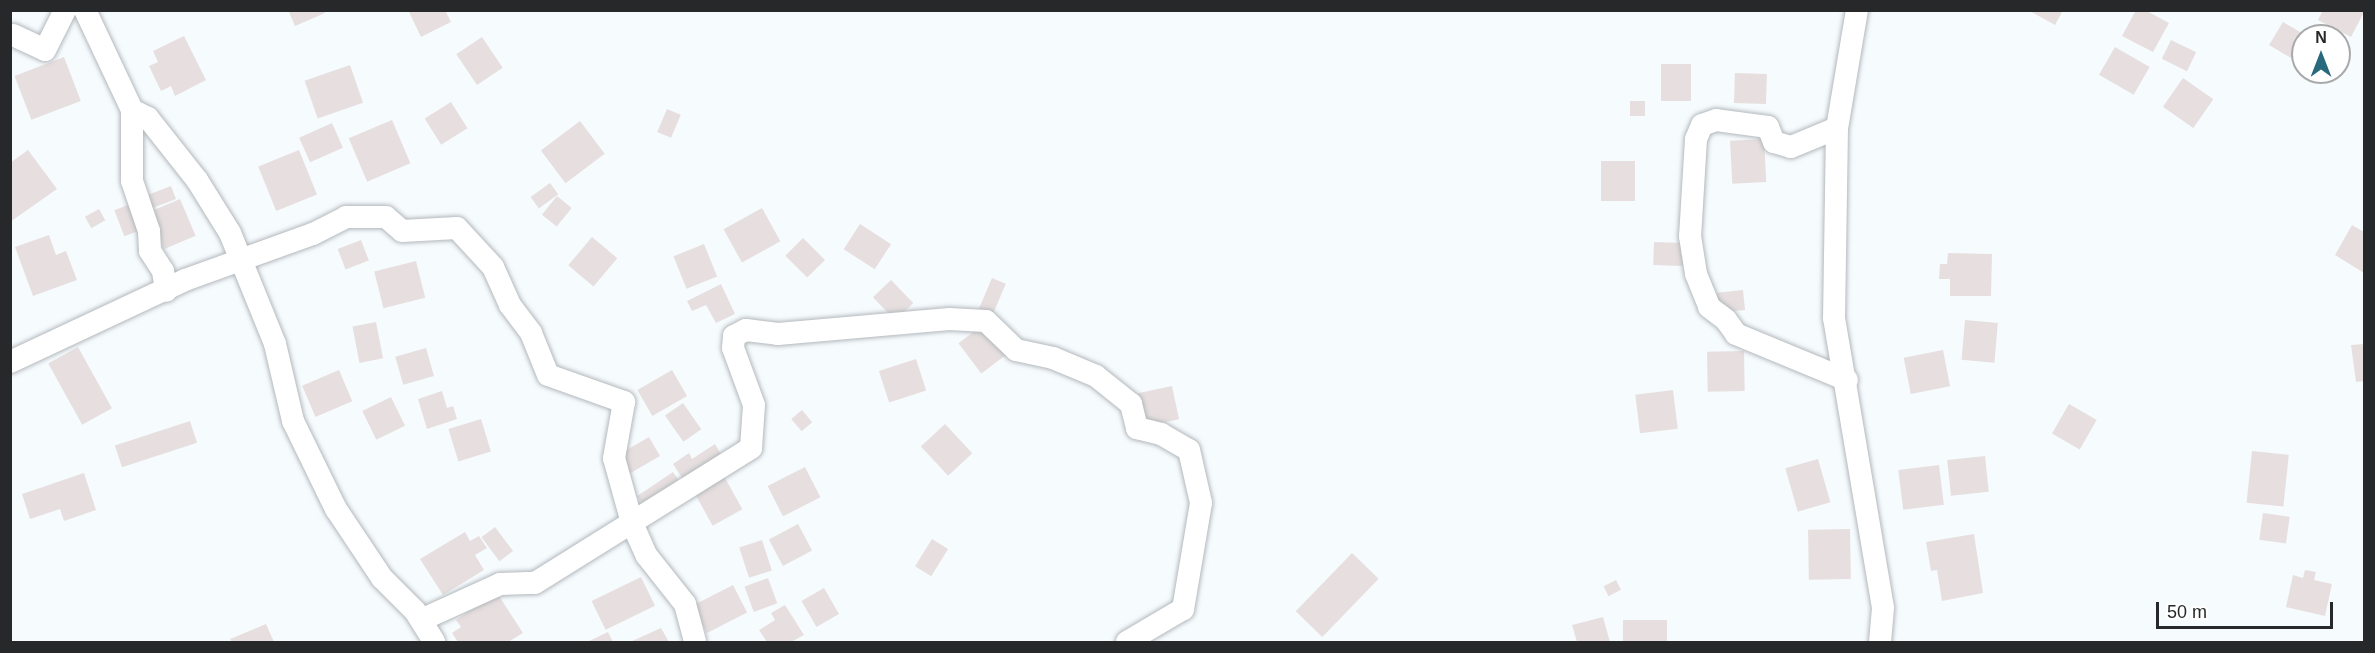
<!DOCTYPE html>
<style>
body{margin:0}
#map{position:relative;width:2375px;height:653px;overflow:hidden;background:#f6fbfe;font-family:Helvetica,sans-serif}
div>[style]{position:absolute}
.building>*{inset:0;background:#e7dfdf;transform-origin:0 0}
.roads{filter:drop-shadow(0 0 2px #b3b8bc) drop-shadow(0 0 2px #b3b8bc)}
.minor>*{height:22px;margin:-11px;padding:0 11px;transform-origin:11px;border-radius:11px;background:#fff}
span{translate:-50% -50%;white-space:nowrap;text-align:center;line-height:1.15;-webkit-text-stroke:6px #fff;paint-order:stroke}
.frame{position:absolute;inset:0;border:12px solid #26282a;pointer-events:none}
.north{position:absolute;left:2291px;top:24px;width:60px;height:60px;box-sizing:border-box;background:#fff;border:2px solid #a8a9aa;border-radius:50%;rotate:0deg;font-size:16px;font-weight:700;line-height:24px;text-align:center;color:#26282a}
.north::after{content:'';display:block;margin:auto;width:21px;height:27px;background:#29697d;clip-path:polygon(50% 0,100% 100%,50% 72%,0 100%)}
.scale{position:absolute;left:2156px;top:602px;width:177px;height:27px;box-sizing:border-box;border:3px solid #26282a;border-top:0;padding-left:8px;font-size:18px;line-height:21px;white-space:nowrap;color:#26282a;-webkit-text-stroke:4px #fff;paint-order:stroke}
</style>
<div id="map">
<div class="building">
<div style="clip-path:polygon(288px 10px,324px 10px,325px 13px,295px 26px)"></div>
<div style="clip-path:polygon(408px 10px,445px 10px,451px 22px,421px 37px)"></div>
<div style="clip-path:polygon(2028px 10px,2063px 10px,2055px 25px)"></div>
<div style="clip-path:polygon(2136px 10px,2145px 10px,2169px 23px,2153px 52px,2122px 36px)"></div>
<div style="clip-path:polygon(2323px 10px,2364px 10px,2364px 12px,2351px 37px,2318px 20px)"></div>
<div style="clip-path:polygon(2283px 22px,2307px 36px,2303px 36px,2303px 65px,2269px 45px)"></div>
<div style="clip-path:polygon(184px 36px,206px 80px,175px 96px,171px 86px,161px 91px,149px 66px,158px 62px,153px 51px)"></div>
<div style="left:482px;top:37px;width:37px;height:31px;rotate:56deg"></div>
<div style="left:2171px;top:40px;width:28px;height:21px;rotate:26deg"></div>
<div style="left:2115px;top:47px;width:40px;height:32px;rotate:30deg"></div>
<div style="left:64px;top:57px;width:47px;height:53px;rotate:69deg"></div>
<div style="left:1661px;top:64px;width:30px;height:37px"></div>
<div style="left:350px;top:65px;width:40px;height:48px;rotate:71deg"></div>
<div style="left:1735px;top:73px;width:32px;height:30px;rotate:2deg"></div>
<div style="left:2183px;top:78px;width:37px;height:35px;rotate:35deg"></div>
<div style="left:1630px;top:101px;width:15px;height:15px"></div>
<div style="left:451px;top:102px;width:31px;height:31px;rotate:58deg"></div>
<div style="left:667px;top:109px;width:15px;height:25px;rotate:23deg"></div>
<div style="left:392px;top:120px;width:47px;height:47px;rotate:67deg"></div>
<div style="left:580px;top:121px;width:41px;height:49px;rotate:53deg"></div>
<div style="left:332px;top:123px;width:27px;height:36px;rotate:66deg"></div>
<div style="left:1764px;top:139px;width:43px;height:34px;rotate:87deg"></div>
<div style="clip-path:polygon(28px 150px,57px 189px,10px 222px,10px 163px)"></div>
<div style="left:299px;top:150px;width:48px;height:44px;rotate:68deg"></div>
<div style="left:1601px;top:161px;width:34px;height:40px"></div>
<div style="left:550px;top:183px;width:14px;height:24px;rotate:54deg"></div>
<div style="left:171px;top:186px;width:14px;height:28px;rotate:69deg"></div>
<div style="left:557px;top:196px;width:19px;height:24px;rotate:39deg"></div>
<div style="left:180px;top:199px;width:40px;height:34px;rotate:67deg"></div>
<div style="left:133px;top:203px;width:28px;height:20px;rotate:69deg"></div>
<div style="left:762px;top:208px;width:38px;height:44px;rotate:61deg"></div>
<div style="left:99px;top:209px;width:13px;height:16px;rotate:61deg"></div>
<div style="left:860px;top:224px;width:37px;height:30px;rotate:33deg"></div>
<div style="clip-path:polygon(2352px 225px,2364px 232px,2364px 273px,2335px 255px)"></div>
<div style="clip-path:polygon(49px 235px,56px 255px,66px 251px,77px 280px,33px 296px,15px 247px)"></div>
<div style="left:592px;top:237px;width:33px;height:37px;rotate:40deg"></div>
<div style="left:803px;top:238px;width:31px;height:25px;rotate:45deg"></div>
<div style="left:361px;top:240px;width:22px;height:25px;rotate:69deg"></div>
<div style="left:1654px;top:242px;width:35px;height:23px;rotate:2deg"></div>
<div style="left:704px;top:244px;width:35px;height:33px;rotate:68deg"></div>
<div style="clip-path:polygon(1948px 253px,1992px 254px,1991px 296px,1950px 296px,1950px 279px,1939px 279px,1940px 264px,1947px 264px)"></div>
<div style="left:416px;top:261px;width:38px;height:43px;rotate:76deg"></div>
<div style="left:992px;top:278px;width:15px;height:38px;rotate:23deg"></div>
<div style="left:891px;top:280px;width:32px;height:25px;rotate:46deg"></div>
<div style="clip-path:polygon(721px 284px,735px 314px,716px 323px,706px 305px,692px 311px,687px 301px)"></div>
<div style="left:1743px;top:290px;width:20px;height:26px;rotate:84deg"></div>
<div style="left:1965px;top:320px;width:33px;height:40px;rotate:5deg"></div>
<div style="left:376px;top:322px;width:37px;height:24px;rotate:79deg"></div>
<div style="left:984px;top:324px;width:38px;height:32px;rotate:53deg"></div>
<div style="clip-path:polygon(2364px 344px,2364px 381px,2356px 382px,2351px 345px)"></div>
<div style="left:78px;top:347px;width:70px;height:34px;rotate:61deg"></div>
<div style="left:426px;top:348px;width:29px;height:32px;rotate:74deg"></div>
<div style="left:1943px;top:350px;width:37px;height:40px;rotate:79deg"></div>
<div style="left:1744px;top:351px;width:40px;height:37px;rotate:89deg"></div>
<div style="left:916px;top:359px;width:33px;height:39px;rotate:72deg"></div>
<div style="left:339px;top:370px;width:34px;height:40px;rotate:67deg"></div>
<div style="left:672px;top:370px;width:30px;height:40px;rotate:60deg"></div>
<div style="left:1172px;top:386px;width:34px;height:35px;rotate:78deg"></div>
<div style="left:1673px;top:390px;width:39px;height:38px;rotate:83deg"></div>
<div style="clip-path:polygon(442px 391px,447px 408px,453px 406px,457px 419px,427px 429px,418px 399px)"></div>
<div style="left:391px;top:397px;width:32px;height:32px;rotate:64deg"></div>
<div style="left:683px;top:403px;width:32px;height:22px;rotate:55deg"></div>
<div style="left:2069px;top:404px;width:32px;height:34px;rotate:30deg"></div>
<div style="left:802px;top:410px;width:16px;height:14px;rotate:50deg"></div>
<div style="left:481px;top:419px;width:34px;height:34px;rotate:73deg"></div>
<div style="left:190px;top:421px;width:23px;height:79px;rotate:72deg"></div>
<div style="left:945px;top:424px;width:40px;height:33px;rotate:47deg"></div>
<div style="left:649px;top:437px;width:22px;height:36px;rotate:60deg"></div>
<div style="clip-path:polygon(715px 444px,722px 456px,684px 481px,673px 464px,689px 453px,692px 459px)"></div>
<div style="left:2252px;top:451px;width:37px;height:52px;rotate:6deg"></div>
<div style="left:1985px;top:456px;width:36px;height:38px;rotate:84deg"></div>
<div style="left:1818px;top:459px;width:45px;height:34px;rotate:74deg"></div>
<div style="left:1939px;top:465px;width:40px;height:41px;rotate:83deg"></div>
<div style="left:805px;top:467px;width:34px;height:42px;rotate:63deg"></div>
<div style="left:673px;top:472px;width:14px;height:43px;rotate:56deg"></div>
<div style="clip-path:polygon(84px 473px,96px 510px,64px 521px,60px 509px,30px 519px,22px 494px)"></div>
<div style="left:724px;top:476px;width:38px;height:34px;rotate:61deg"></div>
<div style="left:2263px;top:513px;width:27px;height:27px;rotate:8deg"></div>
<div style="left:798px;top:524px;width:30px;height:33px;rotate:62deg"></div>
<div style="left:495px;top:527px;width:30px;height:17px;rotate:53deg"></div>
<div style="left:1850px;top:529px;width:50px;height:42px;rotate:89deg"></div>
<div style="clip-path:polygon(465px 532px,470px 541px,479px 536px,487px 548px,475px 555px,484px 570px,443px 595px,420px 559px)"></div>
<div style="clip-path:polygon(1974px 534px,1983px 593px,1942px 601px,1937px 570px,1931px 571px,1926px 542px)"></div>
<div style="left:932px;top:539px;width:19px;height:32px;rotate:32deg"></div>
<div style="left:762px;top:540px;width:32px;height:24px;rotate:72deg"></div>
<div style="left:1352px;top:553px;width:37px;height:81px;rotate:44deg"></div>
<div style="clip-path:polygon(2305px 570px,2316px 572px,2314px 580px,2332px 584px,2325px 616px,2286px 607px,2293px 575px,2303px 578px)"></div>
<div style="left:641px;top:577px;width:32px;height:55px;rotate:64deg"></div>
<div style="left:768px;top:578px;width:27px;height:25px;rotate:70deg"></div>
<div style="left:1616px;top:580px;width:11px;height:14px;rotate:63deg"></div>
<div style="left:733px;top:585px;width:31px;height:45px;rotate:63deg"></div>
<div style="left:824px;top:588px;width:30px;height:26px;rotate:60deg"></div>
<div style="clip-path:polygon(497px 593px,523px 633px,508px 642px,458px 642px,452px 633px,461px 627px,456px 620px)"></div>
<div style="clip-path:polygon(785px 605px,804px 635px,791px 642px,767px 642px,759px 630px,775px 620px,771px 613px)"></div>
<div style="clip-path:polygon(1603px 617px,1610px 642px,1577px 642px,1572px 625px)"></div>
<div style="left:1623px;top:620px;width:44px;height:22px"></div>
<div style="clip-path:polygon(266px 624px,274px 642px,232px 642px,230px 639px)"></div>
<div style="clip-path:polygon(661px 628px,669px 642px,630px 642px)"></div>
<div style="clip-path:polygon(608px 632px,613px 642px,587px 642px)"></div>
</div>
<div class="roads">
<div class="minor">
<div style="left:85px;top:10px;width:110px;rotate:64.8deg"></div>
<div style="left:132px;top:110px;width:71px;rotate:90deg"></div>
<div style="left:132px;top:181px;width:53px;rotate:71.2deg"></div>
<div style="left:149px;top:231px;width:20px;rotate:87deg"></div>
<div style="left:150px;top:251px;width:24px;rotate:57deg"></div>
<div style="left:163px;top:271px;width:20px;rotate:81deg"></div>
<div style="left:1857px;top:10px;width:120px;rotate:99.6deg"></div>
<div style="left:1837px;top:128px;width:190px;rotate:90.9deg"></div>
<div style="left:1834px;top:318px;width:294px;rotate:80.4deg"></div>
<div style="left:1883px;top:608px;width:34px;rotate:95deg"></div>
<div style="left:13px;top:35px;width:35px;rotate:25deg"></div>
<div style="left:45px;top:50px;width:45px;rotate:-63.4deg"></div>
<div style="left:132px;top:110px;width:18px;rotate:27deg"></div>
<div style="left:148px;top:118px;width:79px;rotate:51.7deg"></div>
<div style="left:197px;top:180px;width:62px;rotate:58.1deg"></div>
<div style="left:230px;top:233px;width:120px;rotate:67.9deg"></div>
<div style="left:275px;top:344px;width:79px;rotate:76.8deg"></div>
<div style="left:293px;top:421px;width:98px;rotate:64deg"></div>
<div style="left:336px;top:509px;width:83px;rotate:56.3deg"></div>
<div style="left:382px;top:578px;width:47px;rotate:45deg"></div>
<div style="left:415px;top:611px;width:36px;rotate:58deg"></div>
<div style="left:1837px;top:128px;width:50px;rotate:157.6deg"></div>
<div style="left:1791px;top:147px;width:18px;rotate:-164deg"></div>
<div style="left:1774px;top:142px;width:16px;rotate:-112deg"></div>
<div style="left:1768px;top:127px;width:52px;rotate:-172.3deg"></div>
<div style="left:1716px;top:120px;width:15px;rotate:160deg"></div>
<div style="left:1702px;top:125px;width:15px;rotate:113deg"></div>
<div style="left:1696px;top:139px;width:97px;rotate:93.5deg"></div>
<div style="left:1690px;top:236px;width:38px;rotate:81deg"></div>
<div style="left:1696px;top:274px;width:35px;rotate:68deg"></div>
<div style="left:1709px;top:307px;width:21px;rotate:37deg"></div>
<div style="left:1726px;top:320px;width:17px;rotate:54deg"></div>
<div style="left:1736px;top:334px;width:120px;rotate:22.5deg"></div>
<div style="left:10px;top:362px;width:193px;rotate:-25.1deg"></div>
<div style="left:185px;top:280px;width:136px;rotate:-19.8deg"></div>
<div style="left:313px;top:234px;width:37px;rotate:-27deg"></div>
<div style="left:346px;top:217px;width:40px"></div>
<div style="left:386px;top:217px;width:21px;rotate:41deg"></div>
<div style="left:402px;top:231px;width:55px;rotate:-3.1deg"></div>
<div style="left:457px;top:228px;width:53px;rotate:47.3deg"></div>
<div style="left:493px;top:267px;width:42px;rotate:65.9deg"></div>
<div style="left:510px;top:305px;width:35px;rotate:53deg"></div>
<div style="left:531px;top:333px;width:45px;rotate:68deg"></div>
<div style="left:548px;top:375px;width:81px;rotate:19.6deg"></div>
<div style="left:624px;top:402px;width:57px;rotate:100.1deg"></div>
<div style="left:614px;top:458px;width:67px;rotate:74.5deg"></div>
<div style="left:632px;top:523px;width:36px;rotate:66deg"></div>
<div style="left:647px;top:556px;width:61px;rotate:51.6deg"></div>
<div style="left:685px;top:604px;width:39px;rotate:75deg"></div>
<div style="left:421px;top:620px;width:87px;rotate:-24.5deg"></div>
<div style="left:500px;top:584px;width:35px;rotate:-2deg"></div>
<div style="left:535px;top:583px;width:255px;rotate:-32deg"></div>
<div style="left:751px;top:448px;width:43px;rotate:-86deg"></div>
<div style="left:754px;top:405px;width:61px;rotate:-110.2deg"></div>
<div style="left:733px;top:348px;width:12px;rotate:-85deg"></div>
<div style="left:734px;top:336px;width:13px;rotate:-27deg"></div>
<div style="left:746px;top:330px;width:32px;rotate:7deg"></div>
<div style="left:778px;top:334px;width:172px;rotate:-5deg"></div>
<div style="left:949px;top:319px;width:37px;rotate:3deg"></div>
<div style="left:986px;top:321px;width:42px;rotate:44deg"></div>
<div style="left:1016px;top:350px;width:38px;rotate:12deg"></div>
<div style="left:1053px;top:358px;width:47px;rotate:22.7deg"></div>
<div style="left:1096px;top:376px;width:45px;rotate:38.7deg"></div>
<div style="left:1131px;top:404px;width:25px;rotate:76deg"></div>
<div style="left:1137px;top:428px;width:25px;rotate:14deg"></div>
<div style="left:1161px;top:434px;width:32px;rotate:30deg"></div>
<div style="left:1189px;top:450px;width:54px;rotate:77.2deg"></div>
<div style="left:1201px;top:503px;width:108px;rotate:99.6deg"></div>
<div style="left:1183px;top:609px;width:65px;rotate:149.5deg"></div>
</div>
</div>
<div class="frame"></div>
<div class="north">N</div>
<div class="scale">50 m</div>
</div>
